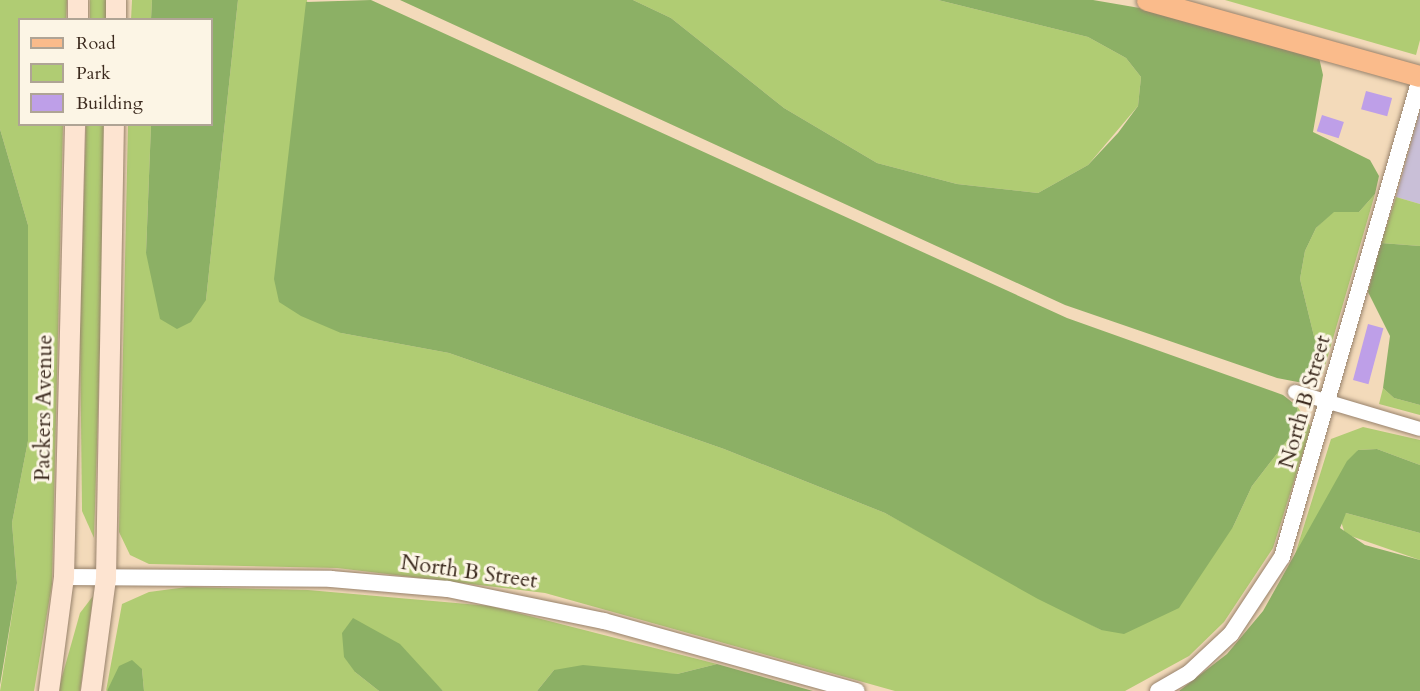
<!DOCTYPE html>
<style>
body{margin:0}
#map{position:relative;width:1420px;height:691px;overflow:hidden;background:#f3daba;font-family:Cardo,serif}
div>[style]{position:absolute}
.industrial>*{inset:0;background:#c9bfd7}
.green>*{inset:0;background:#b0cc73;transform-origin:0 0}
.forest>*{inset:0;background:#8cb065}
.building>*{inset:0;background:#be9fe8;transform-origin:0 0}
.roads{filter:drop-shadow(0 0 2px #97826c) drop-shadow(0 0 2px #97826c)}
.minor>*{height:14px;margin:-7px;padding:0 7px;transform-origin:7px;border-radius:7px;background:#fff}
.tertiary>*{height:16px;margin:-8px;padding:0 8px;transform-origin:8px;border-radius:8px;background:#fff}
.secondary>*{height:20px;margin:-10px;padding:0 10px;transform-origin:10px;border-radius:10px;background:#fde4d1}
.primary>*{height:21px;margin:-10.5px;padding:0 10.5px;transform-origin:10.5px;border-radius:10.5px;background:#fabb8b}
span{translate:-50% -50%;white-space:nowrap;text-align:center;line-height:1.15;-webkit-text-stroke:6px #fcf5e5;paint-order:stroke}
.street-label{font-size:22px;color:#3b2a1e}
.legend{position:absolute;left:18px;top:18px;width:195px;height:108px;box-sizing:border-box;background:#fcf5e5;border:2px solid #afa495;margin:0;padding:8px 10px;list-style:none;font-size:18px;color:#3b2a1e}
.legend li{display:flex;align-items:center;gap:12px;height:30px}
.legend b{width:30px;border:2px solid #afa495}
</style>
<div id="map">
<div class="industrial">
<div style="clip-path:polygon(1420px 111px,1420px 204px,1396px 197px)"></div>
</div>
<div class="green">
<div style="clip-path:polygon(0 0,67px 0,66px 19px,20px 20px,20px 124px,63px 125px,52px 584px,34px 691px,0 691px,17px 583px,12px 523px,28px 441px,28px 225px,0 129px)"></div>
<div style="left:90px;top:0;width:19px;height:20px"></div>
<div style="clip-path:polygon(132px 0,152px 0,151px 19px,131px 20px)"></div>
<div style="clip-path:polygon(238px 0,307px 0,341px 333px,449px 353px,724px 449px,885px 513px,1101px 630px,1233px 527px,1252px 486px,1299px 425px,1297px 406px,1311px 427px,1273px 548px,1224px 622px,1189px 656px,1125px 691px,895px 691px,545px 593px,337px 568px,149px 564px,130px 555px,119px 532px,128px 125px,151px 125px,146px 253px,206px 300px)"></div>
<div style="clip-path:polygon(633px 0,938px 0,1088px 37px,1126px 58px,1141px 77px,1138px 106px,1088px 165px,1038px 193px,957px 184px,877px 163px,784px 108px,671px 18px)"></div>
<div style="clip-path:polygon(1225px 0,1420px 0,1420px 40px,1416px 55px)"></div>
<div style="clip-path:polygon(86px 125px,107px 125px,94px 538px,82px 511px,80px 328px)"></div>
<div style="clip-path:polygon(1375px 194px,1323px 373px,1300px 279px,1305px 251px,1316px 228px,1334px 211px,1359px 212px)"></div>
<div style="clip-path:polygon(1396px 197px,1420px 204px,1420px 246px,1381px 243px)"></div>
<div style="clip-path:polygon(1383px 388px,1394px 398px,1420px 405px,1420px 415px,1379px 404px)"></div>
<div style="clip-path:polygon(1363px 427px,1420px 440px,1420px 465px,1377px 449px,1358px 450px,1294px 558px,1331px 439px)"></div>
<div style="clip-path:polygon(1346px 513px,1420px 533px,1420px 560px,1345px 534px,1340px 518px)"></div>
<div style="clip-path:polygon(187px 587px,308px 590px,490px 606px,717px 664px,677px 674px,554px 670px,537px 691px,443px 691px,432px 681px,355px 672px,379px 691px,144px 691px,142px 669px,106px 691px,122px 604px,149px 592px)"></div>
<div style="clip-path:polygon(93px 596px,80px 691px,58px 691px,80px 613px)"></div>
</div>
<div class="forest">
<div style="clip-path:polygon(152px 0,238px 0,206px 300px,191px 322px,177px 329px,160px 319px,146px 253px,151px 125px,212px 124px,212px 20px,151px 19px)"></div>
<div style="clip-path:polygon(371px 0,1067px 318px,1283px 395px,1297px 406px,1299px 425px,1252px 486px,1233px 527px,1179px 608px,1124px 634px,1101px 630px,1038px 599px,885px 513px,724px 449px,449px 353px,341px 333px,301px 316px,279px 302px,274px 279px,306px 2px)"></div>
<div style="clip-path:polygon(400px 0,633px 0,671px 18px,784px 108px,877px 163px,957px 184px,1038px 193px,1088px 165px,1118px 133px,1138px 106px,1141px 77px,1126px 58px,1088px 37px,938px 0,1093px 0,1198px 18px,1318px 53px,1323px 75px,1313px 132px,1370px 160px,1379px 176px,1375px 194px,1359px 212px,1334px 212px,1316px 228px,1305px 251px,1300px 279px,1323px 373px,1308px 384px,1277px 378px,1065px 305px)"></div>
<div style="clip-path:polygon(0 129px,28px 225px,28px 441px,12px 523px,17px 583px,0 685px)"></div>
<div style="clip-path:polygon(1381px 243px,1420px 246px,1420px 405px,1394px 398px,1383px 388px,1390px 336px,1368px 292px)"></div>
<div style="clip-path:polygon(1377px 449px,1420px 465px,1420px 533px,1346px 513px,1340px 528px,1365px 545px,1420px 560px,1420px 691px,1179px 691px,1227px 654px,1263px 611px,1347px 461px,1358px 450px)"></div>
<div style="clip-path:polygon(353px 618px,400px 644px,443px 691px,379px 691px,355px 672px,344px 657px,342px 633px)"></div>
<div style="clip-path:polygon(132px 660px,142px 669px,144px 691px,107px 691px,119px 666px)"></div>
<div style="clip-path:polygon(717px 664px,813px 691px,537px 691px,554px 670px,583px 665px,677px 674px)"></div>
</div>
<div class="building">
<div style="left:1366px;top:91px;width:27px;height:19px;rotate:15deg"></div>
<div style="left:1322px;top:115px;width:23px;height:17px;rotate:18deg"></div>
<div style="left:1368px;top:324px;width:16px;height:58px;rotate:15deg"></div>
</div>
<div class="roads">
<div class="minor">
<div style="left:1295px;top:392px;width:130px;rotate:16.5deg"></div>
</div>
<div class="tertiary">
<div style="left:64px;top:577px;width:267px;rotate:0.4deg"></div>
<div style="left:331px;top:579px;width:117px;rotate:4.9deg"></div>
<div style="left:448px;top:589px;width:159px;rotate:11.6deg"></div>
<div style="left:604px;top:621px;width:262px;rotate:15.5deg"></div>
<div style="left:1158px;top:691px;width:36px;rotate:-30deg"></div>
<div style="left:1189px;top:673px;width:57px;rotate:-42.9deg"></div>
<div style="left:1231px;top:634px;width:92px;rotate:-56.5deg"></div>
<div style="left:1282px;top:557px;width:498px;rotate:-73.9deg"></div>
</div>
<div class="secondary">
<div style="left:78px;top:20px;width:20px;rotate:-90deg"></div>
<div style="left:116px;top:20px;width:20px;rotate:-90deg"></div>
<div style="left:49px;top:691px;width:115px;rotate:-82.5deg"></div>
<div style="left:64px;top:577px;width:453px;rotate:-88.6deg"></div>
<div style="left:91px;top:691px;width:114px;rotate:-82.4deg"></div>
<div style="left:106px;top:578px;width:454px;rotate:-89deg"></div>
</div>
<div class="primary">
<div style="left:1147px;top:0;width:283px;rotate:15.6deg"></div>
</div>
</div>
<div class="street-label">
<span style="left:1305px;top:402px;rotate:-74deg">North B Street</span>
<span style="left:44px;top:408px;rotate:-89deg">Packers Avenue</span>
<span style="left:469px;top:572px;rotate:8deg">North B Street</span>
</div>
<ul class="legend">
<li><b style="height:8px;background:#fabb8b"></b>Road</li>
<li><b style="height:16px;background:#b0cc73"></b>Park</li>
<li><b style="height:16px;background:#be9fe8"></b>Building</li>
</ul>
</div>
